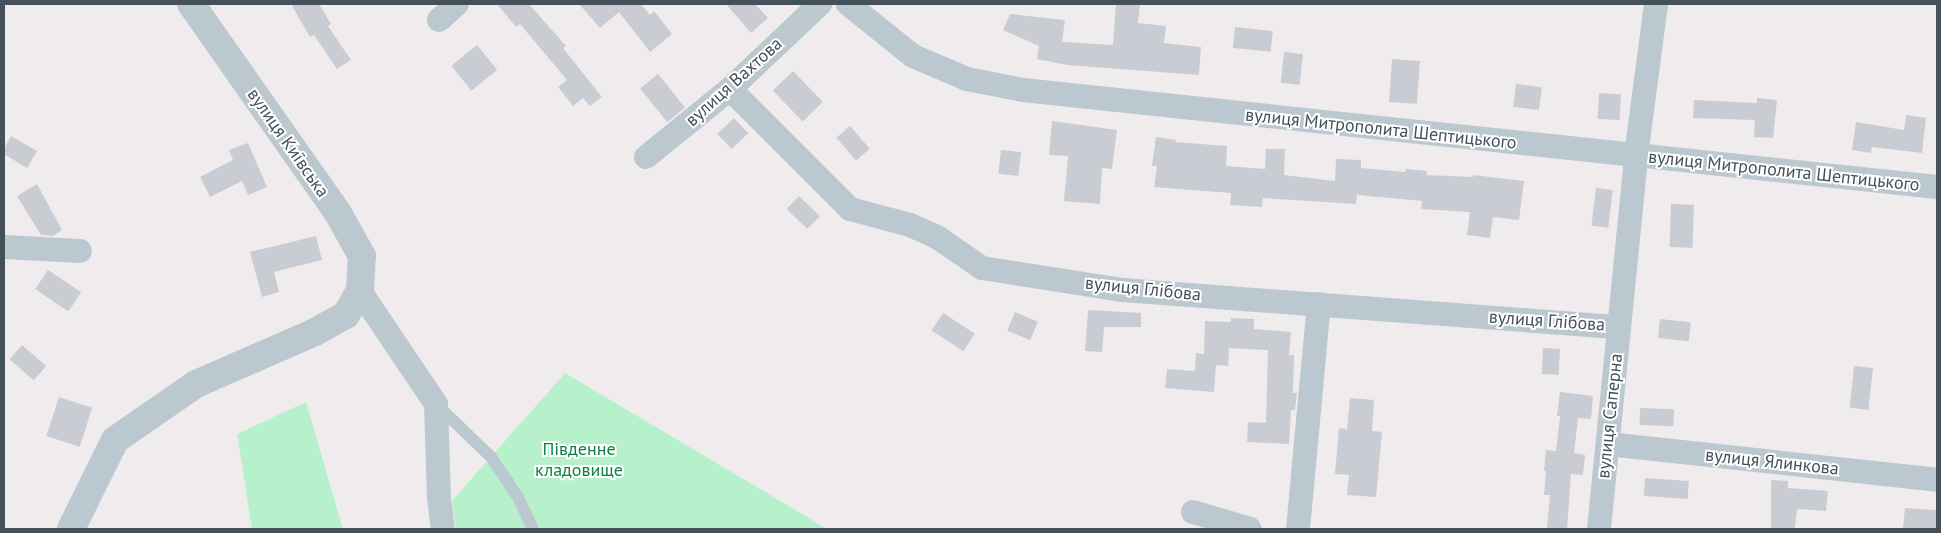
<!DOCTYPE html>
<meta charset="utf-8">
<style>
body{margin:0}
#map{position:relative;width:1941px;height:533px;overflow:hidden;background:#f0eced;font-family:"PT Sans",sans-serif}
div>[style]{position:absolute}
.green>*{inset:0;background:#b7f1cc}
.building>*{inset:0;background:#c9ccd2;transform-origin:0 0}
.service>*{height:12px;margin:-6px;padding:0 6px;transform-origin:6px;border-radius:6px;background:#bcc8d0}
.minor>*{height:24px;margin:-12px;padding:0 12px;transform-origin:12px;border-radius:12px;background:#bcc8d0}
.tertiary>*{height:28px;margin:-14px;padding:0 14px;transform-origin:14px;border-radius:14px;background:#bcc8d0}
span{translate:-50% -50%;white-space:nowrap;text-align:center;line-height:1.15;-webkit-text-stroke:4px #fff;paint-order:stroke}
.street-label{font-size:18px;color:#44515b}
.park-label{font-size:18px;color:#118046}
.frame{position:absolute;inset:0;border:5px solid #44515b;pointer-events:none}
</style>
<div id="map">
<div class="green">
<div style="clip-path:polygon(565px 373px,767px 493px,827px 529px,456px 529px,452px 501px)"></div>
<div style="clip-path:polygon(306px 402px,343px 529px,252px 529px,237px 434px)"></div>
</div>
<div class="building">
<div style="clip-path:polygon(291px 4px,319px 4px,331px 24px,328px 26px,351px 60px,337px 69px,314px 35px,310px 37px)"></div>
<div style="clip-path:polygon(497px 4px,529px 4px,566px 46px,563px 48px,602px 97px,590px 106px,583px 98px,573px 106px,558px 87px,567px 80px,520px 24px,516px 27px)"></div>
<div style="clip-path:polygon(579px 4px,641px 4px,650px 15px,654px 11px,672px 34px,650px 52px,619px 12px,600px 28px)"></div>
<div style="clip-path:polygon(726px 4px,755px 4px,768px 18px,751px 33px)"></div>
<div style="clip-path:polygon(1116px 4px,1140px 4px,1138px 23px,1166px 26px,1164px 43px,1201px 47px,1199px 75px,1067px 65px,1037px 59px,1039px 46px,1003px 30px,1010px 14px,1065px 20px,1062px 42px,1113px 45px)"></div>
<div style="left:1235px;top:27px;width:38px;height:21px;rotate:6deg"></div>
<div style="left:477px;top:45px;width:32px;height:33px;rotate:51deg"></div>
<div style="left:1284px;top:52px;width:19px;height:31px;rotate:6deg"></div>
<div style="left:1392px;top:59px;width:28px;height:43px;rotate:4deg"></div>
<div style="left:793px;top:71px;width:43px;height:28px;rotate:46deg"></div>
<div style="left:658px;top:74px;width:43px;height:23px;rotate:51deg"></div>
<div style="left:1516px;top:84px;width:26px;height:23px;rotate:7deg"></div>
<div style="left:1599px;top:93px;width:22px;height:26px;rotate:3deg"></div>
<div style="clip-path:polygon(1757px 98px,1777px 100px,1773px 138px,1754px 137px,1755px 120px,1693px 118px,1694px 100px,1757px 103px)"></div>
<div style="clip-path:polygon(1906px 115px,1926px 118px,1922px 153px,1872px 147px,1871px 153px,1852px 150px,1856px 122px,1904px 130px)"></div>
<div style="left:734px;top:118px;width:21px;height:23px;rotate:47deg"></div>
<div style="clip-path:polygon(1052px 121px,1117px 130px,1112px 169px,1102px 168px,1100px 204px,1064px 201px,1068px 156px,1049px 155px)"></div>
<div style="left:850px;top:126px;width:30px;height:18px;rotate:49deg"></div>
<div style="clip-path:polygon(11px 136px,37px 151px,27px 168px,4px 154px,4px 149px)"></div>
<div style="clip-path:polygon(1156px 137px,1176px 140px,1175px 142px,1227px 146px,1226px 166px,1265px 169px,1266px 149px,1285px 149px,1284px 175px,1335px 181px,1336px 159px,1361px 160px,1361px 168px,1405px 172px,1406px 169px,1427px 171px,1426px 175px,1473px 177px,1473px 175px,1524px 181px,1519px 220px,1493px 217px,1490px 238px,1467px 235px,1470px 212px,1421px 209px,1422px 201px,1357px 195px,1356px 204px,1263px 198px,1262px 207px,1230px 205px,1231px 193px,1154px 187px,1157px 166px,1152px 166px)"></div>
<div style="clip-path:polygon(248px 143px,267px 187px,248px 195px,242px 181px,210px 197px,200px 177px,233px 160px,229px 150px)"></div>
<div style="left:1001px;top:150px;width:20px;height:24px;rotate:6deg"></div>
<div style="clip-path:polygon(37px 184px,62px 230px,53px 236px,41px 235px,17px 196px)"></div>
<div style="left:1596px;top:188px;width:17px;height:38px;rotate:7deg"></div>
<div style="left:799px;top:196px;width:29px;height:18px;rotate:44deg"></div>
<div style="left:1671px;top:204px;width:23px;height:43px;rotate:2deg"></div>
<div style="clip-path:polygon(316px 236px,322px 260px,274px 272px,279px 292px,262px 297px,250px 252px)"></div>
<div style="left:48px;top:270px;width:40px;height:23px;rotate:34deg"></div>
<div style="clip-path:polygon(1088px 310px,1141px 313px,1141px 327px,1104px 327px,1102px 352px,1085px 351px)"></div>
<div style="left:1015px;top:312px;width:25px;height:20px;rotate:23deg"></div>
<div style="left:943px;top:313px;width:38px;height:21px;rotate:33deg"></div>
<div style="clip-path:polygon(1231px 318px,1254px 319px,1254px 329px,1291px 332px,1289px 355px,1294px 355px,1293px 393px,1297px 393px,1295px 410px,1291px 410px,1289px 444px,1247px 442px,1248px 422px,1266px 423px,1268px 350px,1229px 348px,1228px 366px,1216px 365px,1214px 392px,1165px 388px,1167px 369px,1195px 371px,1196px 353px,1204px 354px,1205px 321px,1231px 322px)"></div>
<div style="left:1660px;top:319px;width:31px;height:19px;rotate:6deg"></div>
<div style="left:22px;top:345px;width:32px;height:19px;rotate:41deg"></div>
<div style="left:1543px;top:348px;width:17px;height:26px;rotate:3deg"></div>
<div style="left:1854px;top:366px;width:19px;height:42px;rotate:6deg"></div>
<div style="clip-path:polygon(1560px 392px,1593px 396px,1591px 419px,1578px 418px,1574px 453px,1585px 455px,1583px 475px,1571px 474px,1567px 529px,1547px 529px,1550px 495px,1544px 495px,1546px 471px,1544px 471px,1546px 450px,1556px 451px,1560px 416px,1557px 416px)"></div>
<div style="left:59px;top:397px;width:35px;height:41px;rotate:18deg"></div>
<div style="clip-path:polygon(1350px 398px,1374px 400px,1372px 431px,1382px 432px,1376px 497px,1347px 495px,1349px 475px,1335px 474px,1339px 428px,1347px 429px)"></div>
<div style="left:1640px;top:408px;width:34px;height:17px;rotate:2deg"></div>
<div style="left:1645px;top:478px;width:44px;height:18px;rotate:4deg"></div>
<div style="clip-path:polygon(1771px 480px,1788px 481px,1788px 488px,1828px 491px,1826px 511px,1797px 509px,1795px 529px,1771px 529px)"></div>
<div style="clip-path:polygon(1905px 508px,1937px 510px,1937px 529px,1903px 529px)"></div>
</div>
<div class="service">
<div style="left:436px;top:404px;width:76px;rotate:43.9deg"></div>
<div style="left:491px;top:457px;width:48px;rotate:56deg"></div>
<div style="left:518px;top:497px;width:35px;rotate:65deg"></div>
</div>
<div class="minor">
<div style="left:848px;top:4px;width:83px;rotate:38.7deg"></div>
<div style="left:913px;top:56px;width:59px;rotate:23.1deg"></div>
<div style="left:967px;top:79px;width:57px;rotate:11.1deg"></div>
<div style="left:1023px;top:90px;width:919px;rotate:6.06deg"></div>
<div style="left:439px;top:20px;width:24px;rotate:-42deg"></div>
<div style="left:730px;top:89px;width:170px;rotate:45deg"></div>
<div style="left:850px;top:209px;width:62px;rotate:14.9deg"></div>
<div style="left:910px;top:225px;width:30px;rotate:24deg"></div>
<div style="left:937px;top:237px;width:55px;rotate:34.6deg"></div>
<div style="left:982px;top:268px;width:143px;rotate:8.9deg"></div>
<div style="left:1123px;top:290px;width:497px;rotate:4.3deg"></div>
<div style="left:646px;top:157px;width:108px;rotate:-39deg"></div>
<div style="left:730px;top:89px;width:124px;rotate:-43.4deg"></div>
<div style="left:4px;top:247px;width:76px;rotate:3deg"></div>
<div style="left:360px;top:291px;width:136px;rotate:56.1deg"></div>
<div style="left:436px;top:404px;width:94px;rotate:88.2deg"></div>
<div style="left:439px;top:498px;width:31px;rotate:83deg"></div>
<div style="left:1608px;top:444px;width:331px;rotate:6.2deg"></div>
<div style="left:1193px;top:512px;width:59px;rotate:16.6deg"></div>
<div style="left:1298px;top:529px;width:226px;rotate:-84.7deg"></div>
<div style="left:1599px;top:529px;width:375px;rotate:-84.3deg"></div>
<div style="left:1636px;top:156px;width:153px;rotate:-82.5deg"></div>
</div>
<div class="tertiary">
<div style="left:71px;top:529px;width:99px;rotate:-63.7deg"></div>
<div style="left:115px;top:440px;width:98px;rotate:-34.7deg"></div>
<div style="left:196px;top:384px;width:130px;rotate:-23.6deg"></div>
<div style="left:315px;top:332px;width:35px;rotate:-29deg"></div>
<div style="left:346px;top:315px;width:28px;rotate:-60deg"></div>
<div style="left:360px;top:291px;width:35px;rotate:-87deg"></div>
<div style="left:362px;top:256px;width:49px;rotate:-119.2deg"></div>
<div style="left:338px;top:213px;width:256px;rotate:-125.1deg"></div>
</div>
<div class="street-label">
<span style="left:734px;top:82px;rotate:-42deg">вулиця Вахтова</span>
<span style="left:1381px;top:129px;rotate:6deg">вулиця Митрополита Шептицького</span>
<span style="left:288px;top:143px;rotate:55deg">вулиця Київська</span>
<span style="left:1784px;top:171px;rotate:6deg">вулиця Митрополита Шептицького</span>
<span style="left:1143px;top:289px;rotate:6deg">вулиця Глібова</span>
<span style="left:1547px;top:321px;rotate:4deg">вулиця Глібова</span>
<span style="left:1610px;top:416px;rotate:-84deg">вулиця Саперна</span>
<span style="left:1772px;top:462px;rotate:6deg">вулиця Ялинкова</span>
</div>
<div class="park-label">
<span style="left:579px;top:460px">Південне<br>кладовище</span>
</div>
<div class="frame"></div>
</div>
